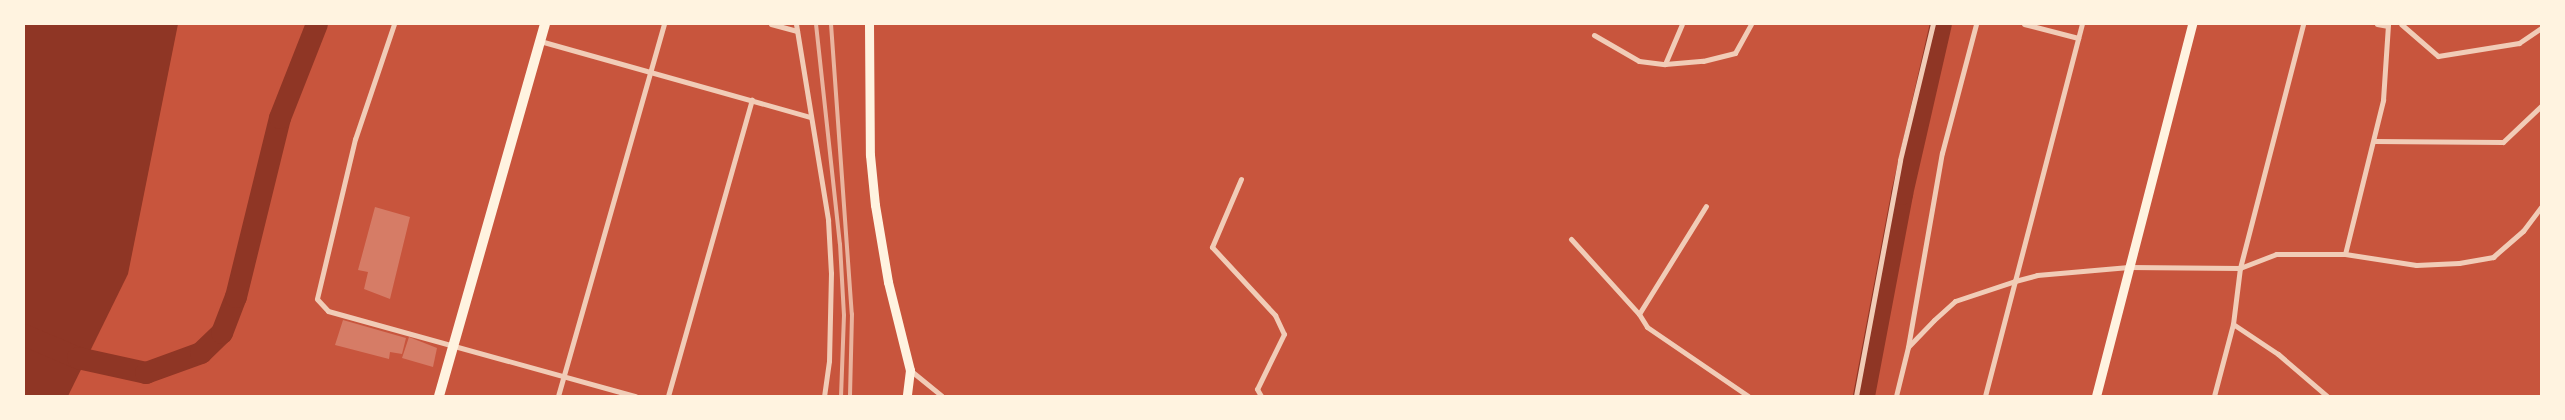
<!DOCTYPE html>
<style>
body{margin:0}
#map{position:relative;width:2565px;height:420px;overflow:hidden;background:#c8553d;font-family:Lato,sans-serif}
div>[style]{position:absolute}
.water>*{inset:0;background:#8f3625}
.river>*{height:22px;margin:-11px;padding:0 11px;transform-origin:11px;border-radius:11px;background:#8f3625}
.building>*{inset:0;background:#d67c66}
.minor>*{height:5px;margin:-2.5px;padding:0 2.5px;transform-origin:2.5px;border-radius:2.5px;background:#f1ccb7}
.primary>*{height:9px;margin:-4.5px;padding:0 4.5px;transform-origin:4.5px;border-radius:4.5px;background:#fff3e0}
.trunk>*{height:10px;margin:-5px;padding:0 5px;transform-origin:5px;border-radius:5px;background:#fff3e0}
.rail>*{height:4px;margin:-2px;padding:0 2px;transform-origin:2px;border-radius:2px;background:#e9b49f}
span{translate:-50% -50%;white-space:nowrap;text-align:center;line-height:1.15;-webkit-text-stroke:4.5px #fff3e0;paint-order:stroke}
.frame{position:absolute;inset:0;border:25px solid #fff3e0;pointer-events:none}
</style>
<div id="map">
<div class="water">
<div style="clip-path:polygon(24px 24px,178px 24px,128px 274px,68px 396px,24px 396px)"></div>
</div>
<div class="river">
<div style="left:24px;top:335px;width:59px;rotate:23.1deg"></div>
<div style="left:78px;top:358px;width:70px;rotate:12.4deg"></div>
<div style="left:146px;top:373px;width:59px;rotate:-20deg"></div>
<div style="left:201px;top:353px;width:29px;rotate:-44deg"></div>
<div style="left:222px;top:333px;width:39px;rotate:-69deg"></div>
<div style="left:236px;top:297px;width:184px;rotate:-76.2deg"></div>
<div style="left:280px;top:118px;width:101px;rotate:-68.5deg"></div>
<div style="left:1864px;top:396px;width:206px;rotate:-79.3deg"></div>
<div style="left:1902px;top:194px;width:174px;rotate:-77.1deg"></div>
</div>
<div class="building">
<div style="clip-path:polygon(375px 207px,410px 217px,390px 299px,364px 289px,368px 272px,358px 270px)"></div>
<div style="clip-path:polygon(343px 320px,406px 338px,402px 354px,390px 352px,389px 359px,335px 345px)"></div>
<div style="clip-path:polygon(409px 337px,437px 348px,433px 367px,402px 358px)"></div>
</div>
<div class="minor">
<div style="left:394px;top:24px;width:121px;rotate:108.7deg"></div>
<div style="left:355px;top:139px;width:164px;rotate:103.4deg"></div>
<div style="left:317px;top:299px;width:16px;rotate:47deg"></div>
<div style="left:328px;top:311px;width:319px;rotate:15.5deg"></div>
<div style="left:771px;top:24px;width:27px;rotate:15deg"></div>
<div style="left:796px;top:24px;width:199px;rotate:80.7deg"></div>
<div style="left:828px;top:220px;width:53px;rotate:86.8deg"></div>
<div style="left:831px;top:273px;width:88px;rotate:91.3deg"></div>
<div style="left:829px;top:361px;width:35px;rotate:98deg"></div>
<div style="left:2024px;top:24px;width:56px;rotate:14.5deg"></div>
<div style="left:2377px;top:24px;width:10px;rotate:11deg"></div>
<div style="left:2401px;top:24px;width:49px;rotate:40.9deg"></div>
<div style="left:2438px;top:56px;width:82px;rotate:-9.1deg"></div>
<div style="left:2519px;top:43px;width:27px;rotate:-34deg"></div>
<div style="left:1594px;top:35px;width:52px;rotate:30deg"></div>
<div style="left:1639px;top:61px;width:26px;rotate:7deg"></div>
<div style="left:1665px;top:64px;width:38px;rotate:-5deg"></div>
<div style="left:1703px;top:61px;width:33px;rotate:-14deg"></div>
<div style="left:1735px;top:53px;width:33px;rotate:-61deg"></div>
<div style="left:540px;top:41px;width:281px;rotate:15.7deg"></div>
<div style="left:1665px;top:64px;width:43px;rotate:-67deg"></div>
<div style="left:2374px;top:141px;width:129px;rotate:0.4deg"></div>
<div style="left:2503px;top:142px;width:52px;rotate:-43.5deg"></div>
<div style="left:1241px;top:179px;width:74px;rotate:113.1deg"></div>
<div style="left:1212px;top:247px;width:93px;rotate:47.2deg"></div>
<div style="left:1275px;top:315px;width:21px;rotate:65deg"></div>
<div style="left:1284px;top:334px;width:61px;rotate:116.1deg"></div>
<div style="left:1257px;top:389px;width:8px;rotate:60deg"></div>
<div style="left:1571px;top:239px;width:101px;rotate:47.8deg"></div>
<div style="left:1639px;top:314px;width:15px;rotate:58deg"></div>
<div style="left:1647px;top:327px;width:122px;rotate:34.3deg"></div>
<div style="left:2345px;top:254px;width:159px;rotate:-76.1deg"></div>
<div style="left:2383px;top:100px;width:76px;rotate:-86.2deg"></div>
<div style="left:1639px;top:314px;width:127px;rotate:-58.2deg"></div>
<div style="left:2233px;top:324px;width:54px;rotate:33.7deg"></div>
<div style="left:2278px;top:354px;width:65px;rotate:40.6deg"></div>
<div style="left:1908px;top:347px;width:197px;rotate:-80.1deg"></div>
<div style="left:1942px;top:153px;width:133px;rotate:-75.2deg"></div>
<div style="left:910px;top:370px;width:41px;rotate:39.1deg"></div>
<div style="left:558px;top:396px;width:387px;rotate:-74.1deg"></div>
<div style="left:668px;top:396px;width:308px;rotate:-74.2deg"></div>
<div style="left:1856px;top:396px;width:240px;rotate:-79.4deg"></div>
<div style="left:1900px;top:160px;width:140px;rotate:-76.4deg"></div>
<div style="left:1896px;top:396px;width:50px;rotate:-76.2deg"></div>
<div style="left:1908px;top:347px;width:37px;rotate:-46deg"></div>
<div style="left:1934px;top:320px;width:28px;rotate:-42deg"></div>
<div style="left:1955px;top:301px;width:63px;rotate:-18.4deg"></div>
<div style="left:2015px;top:281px;width:23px;rotate:-15deg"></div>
<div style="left:2037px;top:275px;width:92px;rotate:-5deg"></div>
<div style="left:2129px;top:267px;width:111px;rotate:0.5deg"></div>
<div style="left:2240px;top:268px;width:39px;rotate:-21deg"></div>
<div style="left:2276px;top:254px;width:69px"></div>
<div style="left:2345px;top:254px;width:72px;rotate:8.8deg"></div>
<div style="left:2416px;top:265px;width:43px;rotate:-2.7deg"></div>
<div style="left:2459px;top:263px;width:35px;rotate:-10deg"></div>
<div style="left:2493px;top:257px;width:40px;rotate:-41deg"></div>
<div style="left:2523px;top:231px;width:30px;rotate:-53deg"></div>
<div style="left:1985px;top:396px;width:384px;rotate:-75.4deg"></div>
<div style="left:2214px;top:396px;width:74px;rotate:-75.2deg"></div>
<div style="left:2233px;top:324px;width:56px;rotate:-82.9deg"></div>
<div style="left:2240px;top:268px;width:252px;rotate:-75.5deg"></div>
</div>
<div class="primary">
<div style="left:869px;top:24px;width:131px;rotate:89.6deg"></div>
<div style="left:870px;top:155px;width:50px;rotate:84.3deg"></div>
<div style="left:875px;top:205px;width:78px;rotate:80.4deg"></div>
<div style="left:888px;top:282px;width:91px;rotate:76deg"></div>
<div style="left:910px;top:370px;width:26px;rotate:97deg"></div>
<div style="left:2096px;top:396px;width:384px;rotate:-75.5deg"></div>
</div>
<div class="trunk">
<div style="left:439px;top:396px;width:387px;rotate:-74.1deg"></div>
</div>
<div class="rail">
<div style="left:816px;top:24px;width:221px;rotate:83.8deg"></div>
<div style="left:840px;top:244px;width:71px;rotate:86.8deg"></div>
<div style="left:844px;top:315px;width:81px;rotate:92.1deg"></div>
<div style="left:831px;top:24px;width:291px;rotate:85.9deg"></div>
<div style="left:852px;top:314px;width:82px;rotate:91.4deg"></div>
</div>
<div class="frame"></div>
</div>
